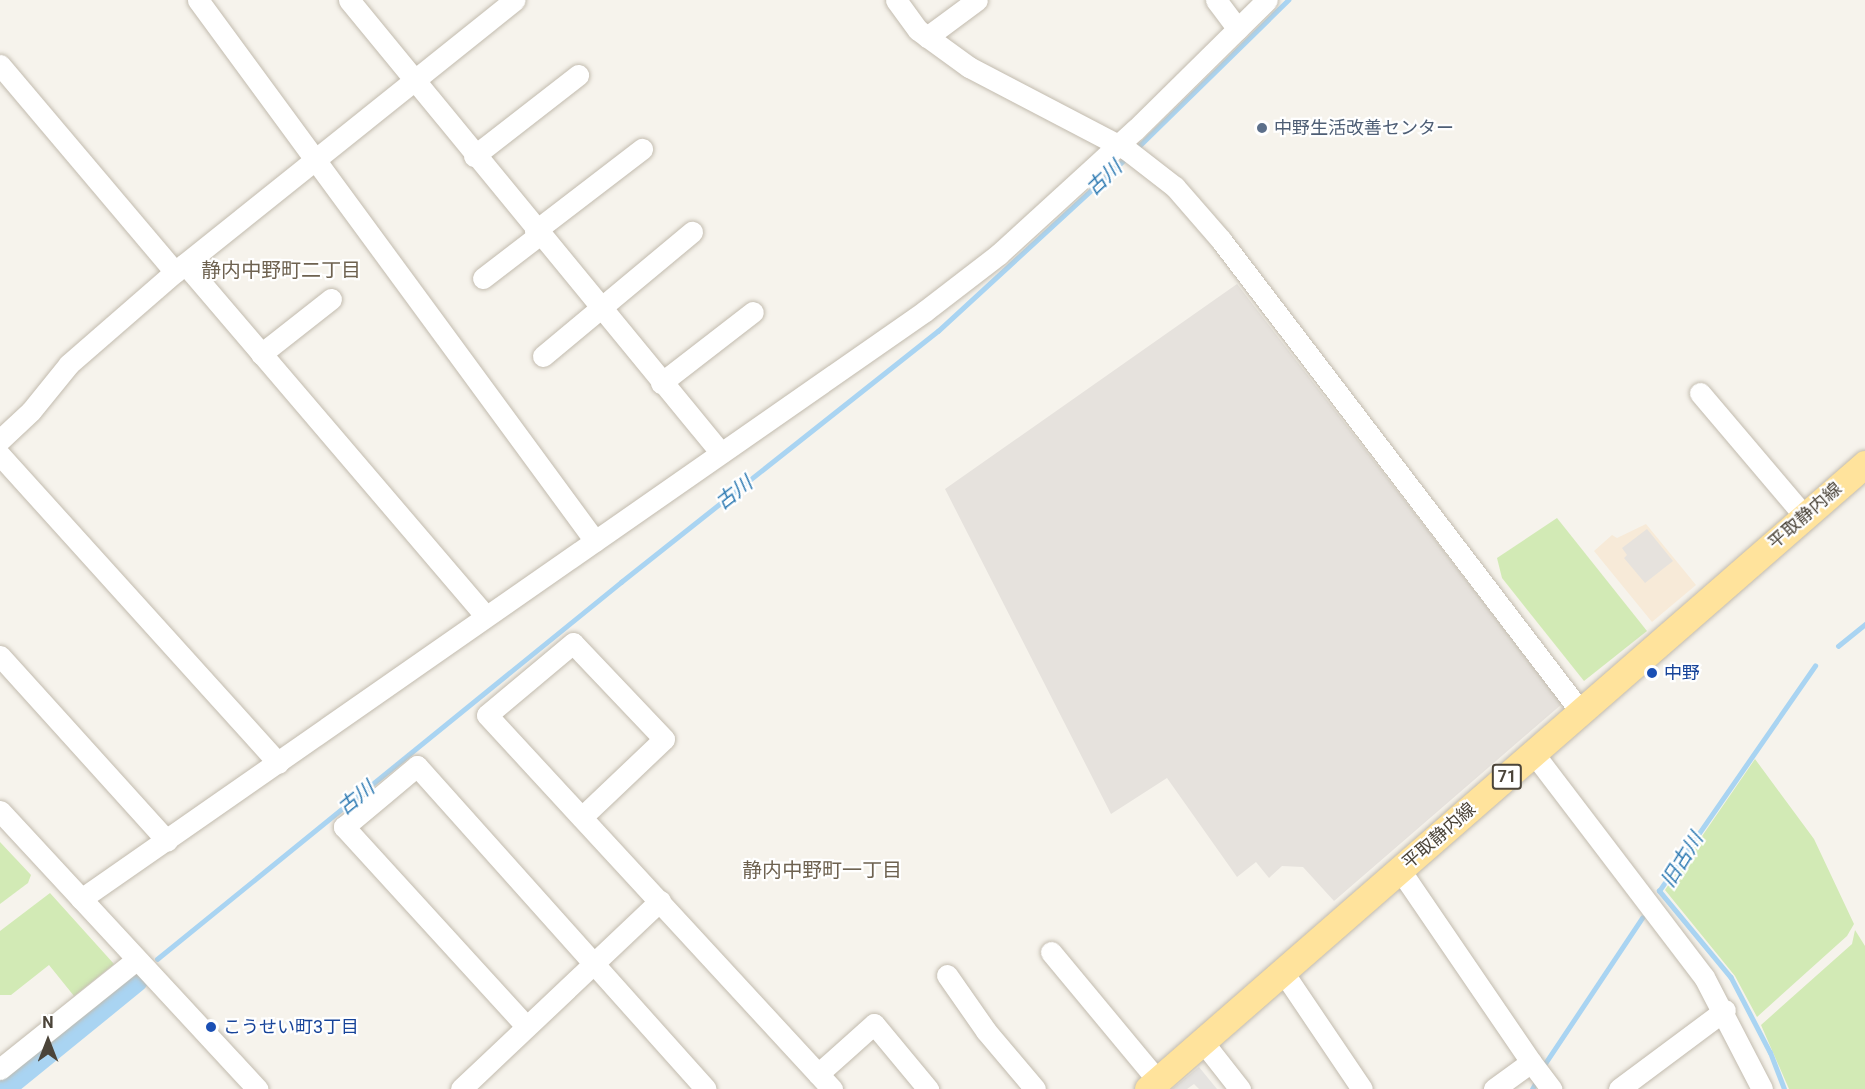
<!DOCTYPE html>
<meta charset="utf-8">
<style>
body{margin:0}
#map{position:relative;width:1865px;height:1089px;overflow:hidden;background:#f6f3ec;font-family:Roboto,"Noto Sans JP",sans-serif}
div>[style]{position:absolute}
.commercial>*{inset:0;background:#f7ead8}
.industrial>*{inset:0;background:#e6e2dd}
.green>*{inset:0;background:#d2eab5}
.parking>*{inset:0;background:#e5e3e0}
.stream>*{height:4.5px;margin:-2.25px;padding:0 2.25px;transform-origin:2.25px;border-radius:2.25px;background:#a9d4f2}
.river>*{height:27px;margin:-13.5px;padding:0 13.5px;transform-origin:13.5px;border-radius:13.5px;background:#a9d4f2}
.roads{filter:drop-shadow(0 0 2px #c2bbae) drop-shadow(0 0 2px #c2bbae)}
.minor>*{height:21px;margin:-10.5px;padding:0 10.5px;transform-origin:10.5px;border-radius:10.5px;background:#fff}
.major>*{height:27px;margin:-13.5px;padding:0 13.5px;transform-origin:13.5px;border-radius:13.5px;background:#ffe39c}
.dots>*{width:16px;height:16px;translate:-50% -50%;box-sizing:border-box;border:3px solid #fff;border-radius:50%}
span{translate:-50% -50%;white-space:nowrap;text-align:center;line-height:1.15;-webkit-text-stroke:4.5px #fff;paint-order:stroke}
.shield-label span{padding:2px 4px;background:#fff;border:2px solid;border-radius:4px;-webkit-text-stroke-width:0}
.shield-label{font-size:16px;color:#4b4439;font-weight:700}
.service-label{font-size:18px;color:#4e5e75}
.left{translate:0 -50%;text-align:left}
.street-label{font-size:18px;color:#4b4439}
.transit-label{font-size:18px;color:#164399}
.water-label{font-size:20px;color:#2e7ab2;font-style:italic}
.neighbourhood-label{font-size:20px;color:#6e6250}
.north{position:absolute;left:18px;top:1011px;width:60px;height:60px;-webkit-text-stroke:4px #fff;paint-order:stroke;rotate:0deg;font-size:16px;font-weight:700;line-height:24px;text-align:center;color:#4b4439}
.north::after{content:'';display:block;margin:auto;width:21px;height:27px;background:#4b4439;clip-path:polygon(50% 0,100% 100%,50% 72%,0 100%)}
</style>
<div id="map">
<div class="commercial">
<div style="clip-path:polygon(1646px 524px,1696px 585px,1652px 622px,1594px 551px,1612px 535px,1617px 538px)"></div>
</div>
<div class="industrial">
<div style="clip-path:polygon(1237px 284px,1562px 704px,1334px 901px,1303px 867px,1282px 866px,1269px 878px,1256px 862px,1237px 877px,1167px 778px,1111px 814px,945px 489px)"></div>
<div style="clip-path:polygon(1647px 529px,1673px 561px,1645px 583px,1624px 558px,1627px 555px,1622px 548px)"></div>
</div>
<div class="green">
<div style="clip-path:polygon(1557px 518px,1647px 631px,1584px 681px,1502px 578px,1497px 558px)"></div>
<div style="clip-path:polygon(1755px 759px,1814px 839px,1854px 924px,1847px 936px,1757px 1017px,1735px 976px,1665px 890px)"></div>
<div style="clip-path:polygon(0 842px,31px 875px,28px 883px,0 904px)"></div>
<div style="clip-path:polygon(50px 893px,114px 964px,74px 996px,49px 965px,11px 995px,0 995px,0 931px)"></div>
<div style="clip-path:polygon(1855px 930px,1865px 946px,1865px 1089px,1789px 1089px,1761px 1025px,1852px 944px)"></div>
</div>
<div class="parking">
<div style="clip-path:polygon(1199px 1067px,1217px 1089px,1199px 1089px,1194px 1084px,1187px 1089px,1172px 1089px)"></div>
</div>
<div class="stream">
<div style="left:1136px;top:149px;width:213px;rotate:-44.4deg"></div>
<div style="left:1838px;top:646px;width:35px;rotate:-39deg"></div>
<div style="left:157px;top:959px;width:598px;rotate:-39.09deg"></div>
<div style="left:621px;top:582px;width:404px;rotate:-38.4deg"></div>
<div style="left:938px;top:331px;width:257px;rotate:-42.6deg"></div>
<div style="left:1544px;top:1065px;width:177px;rotate:-56.3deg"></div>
<div style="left:1532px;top:1089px;width:8px;rotate:-60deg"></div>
<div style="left:1784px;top:1089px;width:39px;rotate:-111deg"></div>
<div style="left:1770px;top:1053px;width:85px;rotate:-117.5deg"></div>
<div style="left:1731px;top:978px;width:113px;rotate:-129.6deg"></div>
<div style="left:1659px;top:891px;width:274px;rotate:-55.3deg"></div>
</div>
<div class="river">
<div style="left:0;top:1088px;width:173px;rotate:-39.1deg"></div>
</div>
<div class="roads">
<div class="minor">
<div style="left:198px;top:0;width:671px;rotate:53.73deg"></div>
<div style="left:349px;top:0;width:586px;rotate:50.61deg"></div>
<div style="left:896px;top:0;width:37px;rotate:54deg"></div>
<div style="left:918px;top:30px;width:63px;rotate:36deg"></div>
<div style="left:969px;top:67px;width:177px;rotate:27.6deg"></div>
<div style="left:1126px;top:149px;width:62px;rotate:37.8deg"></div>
<div style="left:1175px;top:187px;width:70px;rotate:49deg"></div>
<div style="left:1221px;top:240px;width:594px;rotate:52.67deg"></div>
<div style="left:1216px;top:0;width:36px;rotate:53deg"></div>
<div style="left:927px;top:37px;width:62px;rotate:-36.5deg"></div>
<div style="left:0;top:65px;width:271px;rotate:49.8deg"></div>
<div style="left:474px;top:156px;width:132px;rotate:-37.9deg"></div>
<div style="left:535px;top:231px;width:135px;rotate:-37.5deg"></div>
<div style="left:185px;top:264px;width:462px;rotate:49.5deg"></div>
<div style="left:483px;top:278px;width:71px;rotate:-37.5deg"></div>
<div style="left:261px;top:354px;width:89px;rotate:-38.2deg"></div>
<div style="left:543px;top:356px;width:194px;rotate:-39.8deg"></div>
<div style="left:661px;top:383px;width:116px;rotate:-37.7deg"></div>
<div style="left:1700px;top:393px;width:162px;rotate:49.7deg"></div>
<div style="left:0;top:440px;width:42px;rotate:-43.1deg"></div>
<div style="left:31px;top:411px;width:60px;rotate:-51deg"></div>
<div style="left:69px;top:364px;width:140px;rotate:-41deg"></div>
<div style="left:175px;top:272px;width:435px;rotate:-38.7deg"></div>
<div style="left:0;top:455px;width:415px;rotate:47.9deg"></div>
<div style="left:0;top:656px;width:249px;rotate:47.9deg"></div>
<div style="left:1534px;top:754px;width:280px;rotate:52.7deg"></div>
<div style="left:1704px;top:977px;width:126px;rotate:62.6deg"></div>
<div style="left:0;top:811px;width:379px;rotate:47.2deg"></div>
<div style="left:582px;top:817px;width:113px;rotate:-43.6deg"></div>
<div style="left:664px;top:739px;width:132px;rotate:-133.5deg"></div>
<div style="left:573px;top:643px;width:112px;rotate:140.1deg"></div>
<div style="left:487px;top:715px;width:509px;rotate:47.31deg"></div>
<div style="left:1400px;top:870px;width:232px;rotate:55.7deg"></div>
<div style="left:1531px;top:1062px;width:46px;rotate:143.9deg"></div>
<div style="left:81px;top:899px;width:1029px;rotate:-34.86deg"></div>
<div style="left:925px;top:311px;width:93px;rotate:-37.6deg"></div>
<div style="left:999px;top:254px;width:184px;rotate:-42.4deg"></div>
<div style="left:1135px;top:130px;width:185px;rotate:-44.6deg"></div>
<div style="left:1051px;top:952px;width:168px;rotate:50.3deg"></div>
<div style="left:1283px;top:972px;width:141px;rotate:56deg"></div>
<div style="left:947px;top:975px;width:68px;rotate:55.1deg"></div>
<div style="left:986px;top:1031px;width:76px;rotate:49.8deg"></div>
<div style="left:526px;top:1026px;width:270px;rotate:-132.4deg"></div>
<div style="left:344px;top:827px;width:95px;rotate:-39.9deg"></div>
<div style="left:417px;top:766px;width:433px;rotate:48.2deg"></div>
<div style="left:1203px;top:1042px;width:60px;rotate:51.8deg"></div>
<div style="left:1531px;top:1062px;width:34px;rotate:53deg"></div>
<div style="left:0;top:1069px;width:174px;rotate:-38.7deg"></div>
<div style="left:818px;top:1074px;width:75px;rotate:-41.8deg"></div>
<div style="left:874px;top:1024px;width:85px;rotate:50.3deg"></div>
<div style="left:461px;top:1089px;width:274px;rotate:-43.4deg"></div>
<div style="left:1619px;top:1089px;width:132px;rotate:-36.7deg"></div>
</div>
<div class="major">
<div style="left:1148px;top:1089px;width:951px;rotate:-41.08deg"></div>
</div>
</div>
<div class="dots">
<div style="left:1262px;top:128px;background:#5c6f8a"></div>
<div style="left:1652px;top:673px;background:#1a4fb4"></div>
<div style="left:211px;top:1027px;background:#1a4fb4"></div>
</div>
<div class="shield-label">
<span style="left:1507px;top:777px">71</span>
</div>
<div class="service-label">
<span class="left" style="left:1274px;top:128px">中野生活改善センター</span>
</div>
<div class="street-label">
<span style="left:1805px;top:516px;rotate:-41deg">平取静内線</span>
<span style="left:1439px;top:836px;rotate:-41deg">平取静内線</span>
</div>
<div class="transit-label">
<span class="left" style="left:1664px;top:673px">中野</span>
<span class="left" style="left:223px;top:1027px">こうせい町3丁目</span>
</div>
<div class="water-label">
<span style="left:1104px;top:178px;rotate:-43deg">古川</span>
<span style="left:734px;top:493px;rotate:-38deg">古川</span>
<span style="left:356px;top:798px;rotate:-39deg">古川</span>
<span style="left:1682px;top:860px;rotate:-58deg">旧古川</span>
</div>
<div class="neighbourhood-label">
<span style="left:281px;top:270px">静内中野町二丁目</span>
<span style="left:822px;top:870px">静内中野町一丁目</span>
</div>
<div class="north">N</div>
</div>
